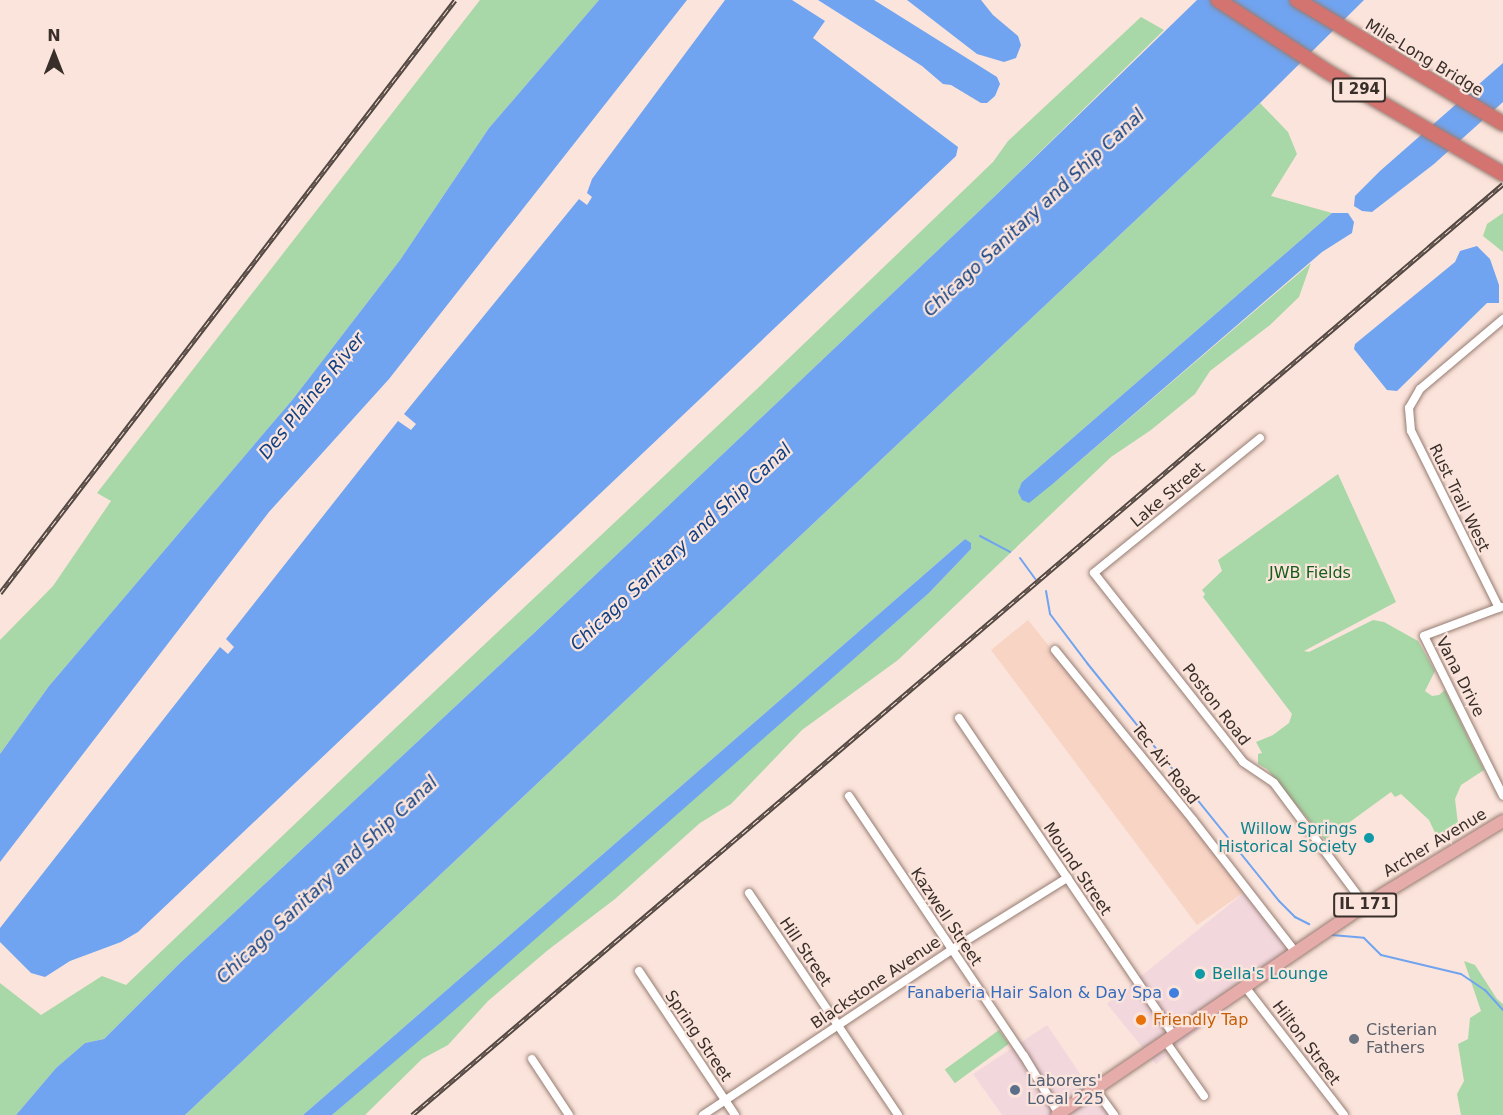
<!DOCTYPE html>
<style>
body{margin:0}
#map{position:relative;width:1503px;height:1115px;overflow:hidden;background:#fbe4db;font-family:"DejaVu Sans",sans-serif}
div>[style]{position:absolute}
.commercial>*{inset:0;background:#f2d8dd;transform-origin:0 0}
.built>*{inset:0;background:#f8d4c5}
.green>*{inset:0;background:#a8d8a7;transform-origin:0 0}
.water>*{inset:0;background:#70a4f0}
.stream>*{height:2px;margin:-1px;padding:0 1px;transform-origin:1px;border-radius:1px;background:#70a4f0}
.roads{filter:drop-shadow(0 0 2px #967c72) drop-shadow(0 0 2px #967c72)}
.street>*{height:8px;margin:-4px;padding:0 4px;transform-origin:4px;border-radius:4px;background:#fff}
.primary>*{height:12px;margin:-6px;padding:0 6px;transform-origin:6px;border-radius:6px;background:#e5acaa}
.highway>*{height:14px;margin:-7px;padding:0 7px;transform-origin:7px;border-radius:7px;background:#d37471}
.rail>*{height:4.5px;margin-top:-2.25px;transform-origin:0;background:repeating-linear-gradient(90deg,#fbe4db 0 7px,#534742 0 14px);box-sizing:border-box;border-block:2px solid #534742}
.dots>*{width:16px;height:16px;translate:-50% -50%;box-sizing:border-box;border:3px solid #fbe4db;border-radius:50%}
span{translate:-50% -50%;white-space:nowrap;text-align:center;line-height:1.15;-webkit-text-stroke:4.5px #fbe4db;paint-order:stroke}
.shield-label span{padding:2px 4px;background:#fbe4db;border:2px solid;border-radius:4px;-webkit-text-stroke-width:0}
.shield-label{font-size:15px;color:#392f2a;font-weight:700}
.street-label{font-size:16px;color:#392f2a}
.park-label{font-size:16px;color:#135e1a}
.culture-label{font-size:16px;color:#0d838f}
.right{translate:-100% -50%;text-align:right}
.left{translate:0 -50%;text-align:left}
.shop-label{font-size:16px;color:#366cbe}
.food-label{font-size:16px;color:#c56008}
.worship-label{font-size:16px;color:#5b616d}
.service-label{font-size:16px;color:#4e5e75}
.water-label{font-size:18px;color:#0f4083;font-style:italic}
.north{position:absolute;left:24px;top:24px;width:60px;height:60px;-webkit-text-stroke:4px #fbe4db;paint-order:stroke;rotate:0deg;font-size:16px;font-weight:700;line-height:24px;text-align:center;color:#392f2a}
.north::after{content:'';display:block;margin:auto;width:21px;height:27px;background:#392f2a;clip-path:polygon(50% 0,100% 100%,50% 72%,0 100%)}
</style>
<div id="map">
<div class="commercial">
<div style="left:1246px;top:891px;width:78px;height:179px;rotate:51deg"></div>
<div style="clip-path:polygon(1047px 1025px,1091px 1090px,1111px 1115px,1002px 1115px,973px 1074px)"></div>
</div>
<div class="built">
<div style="clip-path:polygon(1028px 620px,1246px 891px,1197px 925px,991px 650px)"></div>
</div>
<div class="green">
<div style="clip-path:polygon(480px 0,599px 0,489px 128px,400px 260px,293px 399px,49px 686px,0 754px,0 640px,53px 586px,111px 501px,97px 493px)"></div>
<div style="clip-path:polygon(1141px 17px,1164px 30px,994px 197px,533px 634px,180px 963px,104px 1039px,85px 1043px,56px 1068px,16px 1115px,0 1115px,0 983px,41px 1015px,102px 976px,126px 985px,387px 736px,759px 387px,993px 162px,1008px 141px)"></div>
<div style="clip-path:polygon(1260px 103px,1288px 132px,1297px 154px,1271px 196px,1332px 213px,1022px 482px,1055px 482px,1311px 263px,1299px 297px,1270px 325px,1210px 371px,1195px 394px,1151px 430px,1111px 457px,898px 660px,802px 730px,731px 804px,700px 823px,615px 899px,548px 950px,488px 1001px,448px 1045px,422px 1059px,365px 1115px,332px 1115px,929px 593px,971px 549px,965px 539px,303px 1115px,185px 1115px)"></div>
<div style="clip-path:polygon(1503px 213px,1503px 252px,1483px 236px,1487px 224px)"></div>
<div style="clip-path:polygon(1338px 474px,1396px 602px,1304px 651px,1309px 652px,1373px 620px,1384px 622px,1418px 641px,1435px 671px,1425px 691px,1432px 696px,1439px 695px,1445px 690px,1484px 770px,1461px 785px,1455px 799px,1458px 824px,1437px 837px,1429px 820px,1401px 794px,1395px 797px,1391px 792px,1325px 840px,1267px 769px,1258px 764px,1258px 754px,1262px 753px,1256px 742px,1273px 735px,1289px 723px,1292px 714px,1203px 597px,1205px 594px,1202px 590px,1222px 571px,1218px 560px)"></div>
<div style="clip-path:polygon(1464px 961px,1475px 965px,1497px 999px,1503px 1004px,1503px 1115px,1461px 1115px,1457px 1094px,1464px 1081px,1458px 1044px,1468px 1039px,1470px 1018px,1481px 1011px)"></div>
<div style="left:999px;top:1030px;width:17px;height:67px;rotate:54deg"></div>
</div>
<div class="water">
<div style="clip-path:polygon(599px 0,687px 0,389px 379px,269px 512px,0 862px,0 754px,49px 686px,293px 399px,400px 260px,489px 128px)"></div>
<div style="clip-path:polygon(725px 0,792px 0,825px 21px,813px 38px,958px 147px,956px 156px,138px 932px,121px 942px,70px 961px,45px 977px,31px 973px,0 942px,0 928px,220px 647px,228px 654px,234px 647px,226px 639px,398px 421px,411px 430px,416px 424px,404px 414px,579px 199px,587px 205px,592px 197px,587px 193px,592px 179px)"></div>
<div style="clip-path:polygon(818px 0,874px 0,997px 77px,1000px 84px,995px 96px,987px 103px,981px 103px,951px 85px,943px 84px,922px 66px)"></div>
<div style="clip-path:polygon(907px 0,981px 0,993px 15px,1018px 36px,1021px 45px,1016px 58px,1004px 62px,977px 54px)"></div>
<div style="clip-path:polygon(1197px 0,1364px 0,1260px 103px,185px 1115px,16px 1115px,56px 1068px,85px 1043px,104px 1039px,180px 963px,533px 634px,994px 197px)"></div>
<div style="clip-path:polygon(1503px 63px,1503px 102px,1434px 164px,1372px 212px,1362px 211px,1354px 206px,1355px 196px,1380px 171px)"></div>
<div style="clip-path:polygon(1332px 213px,1348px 213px,1354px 222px,1352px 233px,1322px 252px,1055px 482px,1029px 503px,1022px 500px,1018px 492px,1022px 482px)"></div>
<div style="clip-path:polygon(1477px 246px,1490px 259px,1499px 285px,1499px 303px,1487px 303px,1397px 391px,1387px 390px,1354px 349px,1355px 344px,1455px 262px,1460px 251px)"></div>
<div style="clip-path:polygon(965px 539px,971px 543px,971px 549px,929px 593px,441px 1022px,332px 1115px,303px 1115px)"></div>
</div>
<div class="stream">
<div style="left:980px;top:536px;width:34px;rotate:28deg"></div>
<div style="left:1020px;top:558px;width:26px;rotate:54deg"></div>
<div style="left:1046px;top:591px;width:23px;rotate:80deg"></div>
<div style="left:1050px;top:614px;width:61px;rotate:52.9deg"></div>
<div style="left:1087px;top:663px;width:306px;rotate:51.1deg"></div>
<div style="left:1279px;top:901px;width:23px;rotate:45deg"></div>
<div style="left:1295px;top:917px;width:16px;rotate:27deg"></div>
<div style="left:1332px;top:935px;width:32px;rotate:5deg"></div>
<div style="left:1364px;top:938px;width:24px;rotate:45deg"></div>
<div style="left:1381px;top:955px;width:82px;rotate:13.4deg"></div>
<div style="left:1461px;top:974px;width:29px;rotate:34deg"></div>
<div style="left:1485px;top:990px;width:27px;rotate:48deg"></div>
</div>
<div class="roads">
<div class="street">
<div style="left:1260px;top:438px;width:214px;rotate:140.9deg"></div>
<div style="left:1094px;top:573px;width:241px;rotate:51.7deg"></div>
<div style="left:1243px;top:762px;width:37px;rotate:34deg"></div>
<div style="left:1274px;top:783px;width:152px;rotate:53.3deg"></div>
<div style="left:1501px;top:607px;width:82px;rotate:159.4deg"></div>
<div style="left:1424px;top:636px;width:178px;rotate:63.7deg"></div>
<div style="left:1499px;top:608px;width:198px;rotate:-116.4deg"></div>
<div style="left:1411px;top:431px;width:23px;rotate:-95deg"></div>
<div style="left:1409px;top:408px;width:22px;rotate:-60deg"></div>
<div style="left:1420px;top:389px;width:109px;rotate:-40.1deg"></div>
<div style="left:1055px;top:650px;width:219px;rotate:50.9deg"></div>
<div style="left:1193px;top:820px;width:168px;rotate:52.2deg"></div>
<div style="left:959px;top:718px;width:384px;rotate:55.9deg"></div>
<div style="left:849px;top:796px;width:313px;rotate:56.1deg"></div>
<div style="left:1024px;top:1056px;width:68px;rotate:58.9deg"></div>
<div style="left:749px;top:893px;width:267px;rotate:56.1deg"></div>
<div style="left:639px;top:971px;width:173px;rotate:56.3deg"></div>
<div style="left:1246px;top:988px;width:160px;rotate:52.3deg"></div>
<div style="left:1166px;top:1042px;width:66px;rotate:54.9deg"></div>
<div style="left:532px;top:1059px;width:67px;rotate:56.5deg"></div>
<div style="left:1096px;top:1090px;width:31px;rotate:54deg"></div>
<div style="left:703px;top:1115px;width:298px;rotate:-33.6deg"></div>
<div style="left:951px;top:950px;width:137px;rotate:-31.8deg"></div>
</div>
<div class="primary">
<div style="left:1057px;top:1115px;width:373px;rotate:-34.3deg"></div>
<div style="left:1365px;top:905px;width:162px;rotate:-31.3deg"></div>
</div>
<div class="highway">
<div style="left:1218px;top:0;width:131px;rotate:33.2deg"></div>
<div style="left:1328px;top:72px;width:203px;rotate:30.2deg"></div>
<div style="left:1297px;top:0;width:240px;rotate:31deg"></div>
</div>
</div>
<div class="rail">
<div style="left:0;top:593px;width:747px;rotate:-52.5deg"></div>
<div style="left:412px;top:1115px;width:1434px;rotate:-40.48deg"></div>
</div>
<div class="dots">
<div style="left:1369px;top:838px;background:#0f9aa8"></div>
<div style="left:1200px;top:974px;background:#0f9aa8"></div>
<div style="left:1174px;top:993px;background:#3f7fe0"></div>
<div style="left:1141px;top:1020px;background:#e8710a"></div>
<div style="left:1354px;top:1039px;background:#6b7280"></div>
<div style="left:1015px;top:1090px;background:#5c6f8a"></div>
</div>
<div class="shield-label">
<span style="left:1359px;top:90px">I 294</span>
<span style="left:1365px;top:905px">IL 171</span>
</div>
<div class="street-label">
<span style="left:1424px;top:58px;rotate:31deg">Mile-Long Bridge</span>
<span style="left:1168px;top:495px;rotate:-40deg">Lake Street</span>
<span style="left:1459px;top:498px;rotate:64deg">Rust Trail West</span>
<span style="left:1460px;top:677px;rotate:63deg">Vana Drive</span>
<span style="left:1216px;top:705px;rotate:52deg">Poston Road</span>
<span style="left:1165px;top:764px;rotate:52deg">Tec Air Road</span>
<span style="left:1435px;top:843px;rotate:-31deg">Archer Avenue</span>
<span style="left:1077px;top:869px;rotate:56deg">Mound Street</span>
<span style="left:946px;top:917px;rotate:56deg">Kazwell Street</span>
<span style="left:805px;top:952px;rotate:56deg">Hill Street</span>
<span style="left:876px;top:983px;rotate:-34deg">Blackstone Avenue</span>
<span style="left:698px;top:1036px;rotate:56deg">Spring Street</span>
<span style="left:1306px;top:1043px;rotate:53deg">Hilton Street</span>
</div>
<div class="park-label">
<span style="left:1310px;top:573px">JWB Fields</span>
</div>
<div class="culture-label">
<span class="right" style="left:1357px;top:838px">Willow Springs<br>Historical Society</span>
<span class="left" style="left:1212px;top:974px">Bella's Lounge</span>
</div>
<div class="shop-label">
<span class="right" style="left:1162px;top:993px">Fanaberia Hair Salon &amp; Day Spa</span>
</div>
<div class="food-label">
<span class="left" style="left:1153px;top:1020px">Friendly Tap</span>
</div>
<div class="worship-label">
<span class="left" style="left:1366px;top:1039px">Cisterian<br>Fathers</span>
</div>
<div class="service-label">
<span class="left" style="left:1027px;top:1090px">Laborers'<br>Local 225</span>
</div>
<div class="water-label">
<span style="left:1034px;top:213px;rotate:-43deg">Chicago Sanitary and Ship Canal</span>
<span style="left:312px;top:396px;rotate:-51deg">Des Plaines River</span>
<span style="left:681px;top:547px;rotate:-43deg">Chicago Sanitary and Ship Canal</span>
<span style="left:327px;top:880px;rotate:-43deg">Chicago Sanitary and Ship Canal</span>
</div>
<div class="north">N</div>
</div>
